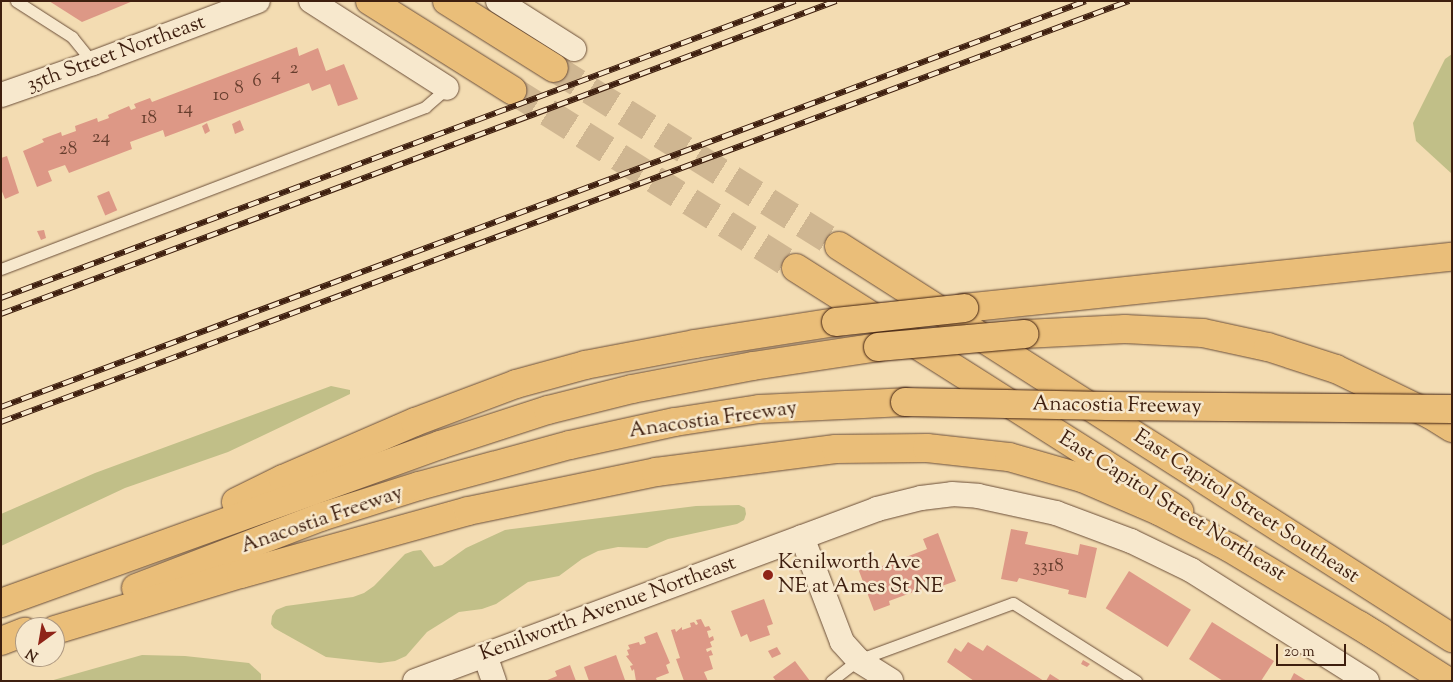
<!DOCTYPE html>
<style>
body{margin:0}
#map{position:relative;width:1453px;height:682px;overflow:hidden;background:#f3dcb2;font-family:"Sorts Mill Goudy",serif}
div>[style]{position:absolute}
.green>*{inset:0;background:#c1bf88}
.building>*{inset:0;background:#dd9886;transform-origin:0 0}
.primary-tunnel>*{height:28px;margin-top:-14px;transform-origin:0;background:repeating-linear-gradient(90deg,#cfb691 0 28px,transparent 0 42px)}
.roads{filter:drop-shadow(0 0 1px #6b4e38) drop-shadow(0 0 1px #6b4e38)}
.service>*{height:11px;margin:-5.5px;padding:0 5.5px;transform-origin:5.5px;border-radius:5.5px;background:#f7e8cd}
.minor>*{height:24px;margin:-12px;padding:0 12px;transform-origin:12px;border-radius:12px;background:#f7e8cd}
.primary>*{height:28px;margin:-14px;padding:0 14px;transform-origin:14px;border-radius:14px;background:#eabe79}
.motorway>*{height:28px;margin:-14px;padding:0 14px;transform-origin:14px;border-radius:14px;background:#eabe79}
.rail>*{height:5.5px;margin-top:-2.75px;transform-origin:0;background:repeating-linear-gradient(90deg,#f7e8cd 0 11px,#3e1f0f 0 22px);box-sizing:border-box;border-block:1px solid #3e1f0f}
.bridges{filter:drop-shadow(0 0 1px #3e1f0f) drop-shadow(0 0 1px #3e1f0f)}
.motorway-bridge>*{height:28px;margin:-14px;padding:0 14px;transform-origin:14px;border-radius:14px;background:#eabe79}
.dots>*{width:14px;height:14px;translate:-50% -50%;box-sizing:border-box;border:2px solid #f7e8cd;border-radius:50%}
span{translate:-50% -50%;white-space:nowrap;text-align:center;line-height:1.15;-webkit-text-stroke:5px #f7e8cd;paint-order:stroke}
.number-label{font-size:19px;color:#663d2d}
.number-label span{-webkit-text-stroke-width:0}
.street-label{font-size:21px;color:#3e1f0f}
.poi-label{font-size:21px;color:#3e1f0f}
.left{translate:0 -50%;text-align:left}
.frame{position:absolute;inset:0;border:2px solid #3e1f0f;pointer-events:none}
.north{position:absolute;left:15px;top:617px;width:50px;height:50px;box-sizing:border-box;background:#f7e8cd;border:1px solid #ad9881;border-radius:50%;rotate:212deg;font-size:14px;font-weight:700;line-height:20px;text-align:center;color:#3e1f0f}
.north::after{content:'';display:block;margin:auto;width:18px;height:22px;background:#8f2418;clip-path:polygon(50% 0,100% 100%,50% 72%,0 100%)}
.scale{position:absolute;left:1276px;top:644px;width:70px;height:22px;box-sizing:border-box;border:2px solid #3e1f0f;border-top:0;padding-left:6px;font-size:15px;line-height:18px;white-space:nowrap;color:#3e1f0f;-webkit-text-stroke:4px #f7e8cd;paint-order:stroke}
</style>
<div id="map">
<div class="green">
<div style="clip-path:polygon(1452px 54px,1452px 174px,1416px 141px,1413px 123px,1445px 59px)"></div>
<div style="clip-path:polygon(331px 386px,350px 390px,350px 394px,228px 452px,125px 488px,1px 546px,1px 514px,95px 473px)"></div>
<div style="clip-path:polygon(739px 505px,745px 508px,746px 514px,744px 520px,737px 524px,668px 539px,647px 548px,618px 547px,598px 551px,582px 559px,559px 576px,528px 582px,496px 604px,482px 609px,459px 612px,427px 632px,406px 656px,395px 661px,380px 663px,326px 657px,274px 628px,271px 624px,272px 616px,276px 610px,286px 606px,353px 597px,364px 593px,374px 586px,405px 554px,413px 551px,421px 550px,434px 567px,442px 565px,466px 548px,505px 530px,696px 506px)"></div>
<div style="clip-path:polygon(142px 655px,185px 656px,249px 663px,261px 674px,261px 681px,50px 681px)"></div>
</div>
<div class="building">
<div style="clip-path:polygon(49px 1px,133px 1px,82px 22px)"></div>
<div style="clip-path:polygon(297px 47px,299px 56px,318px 48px,326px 71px,344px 64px,358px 99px,338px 106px,330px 84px,312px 91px,309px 83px,165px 137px,163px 130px,130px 142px,132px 149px,69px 173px,65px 165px,48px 171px,52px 181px,37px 187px,23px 151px,44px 142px,42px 139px,61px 132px,62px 136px,76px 131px,75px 126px,97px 118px,98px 122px,109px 118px,108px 115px,129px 106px,131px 110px,136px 108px,134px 104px,150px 98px,152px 102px)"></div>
<div style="clip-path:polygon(240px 120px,244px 130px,235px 134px,232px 124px)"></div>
<div style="clip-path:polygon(207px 123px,210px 131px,205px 134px,202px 126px)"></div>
<div style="clip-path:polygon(7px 156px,19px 193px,5px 199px,1px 189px,1px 158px)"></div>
<div style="left:109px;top:191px;width:21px;height:13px;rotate:67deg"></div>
<div style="clip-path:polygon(44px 230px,46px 238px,41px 240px,37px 231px)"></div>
<div style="clip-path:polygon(1011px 529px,1028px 532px,1025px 544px,1078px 555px,1080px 544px,1097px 548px,1086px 598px,1068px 594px,1069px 590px,1019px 578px,1017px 582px,1001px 579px)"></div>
<div style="clip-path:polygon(938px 533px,956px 581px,939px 587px,938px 583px,889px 601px,890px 605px,874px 611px,856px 563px,873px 557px,877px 568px,927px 549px,923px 539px)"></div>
<div style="left:1129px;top:571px;width:73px;height:44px;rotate:32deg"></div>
<div style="clip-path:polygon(764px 599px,773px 624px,767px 626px,770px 635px,750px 642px,747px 634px,741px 637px,731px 611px)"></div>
<div style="clip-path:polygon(701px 619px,705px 627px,709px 626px,711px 630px,707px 631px,709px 638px,713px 636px,714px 640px,710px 642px,712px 647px,706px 649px,707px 652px,711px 650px,713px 655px,709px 656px,713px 669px,704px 672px,708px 681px,684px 681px,676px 659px,680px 658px,671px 630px,675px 629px,676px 632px,682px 627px,682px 630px,691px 627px,690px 623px,694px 622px,696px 625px,698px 624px,696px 620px)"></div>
<div style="clip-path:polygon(1212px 622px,1274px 661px,1261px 681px,1223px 681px,1189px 659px)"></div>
<div style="clip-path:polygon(657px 632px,670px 663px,666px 665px,669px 673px,656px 678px,657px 681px,636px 681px,634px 669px,632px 671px,630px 666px,633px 665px,626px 656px,629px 655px,627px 650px,630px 649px,628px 645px,639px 642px,640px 645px,646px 643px,644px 637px)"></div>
<div style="clip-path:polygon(968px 642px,983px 651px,987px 645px,1044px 681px,974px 681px,947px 662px,955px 648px,961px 652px)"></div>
<div style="clip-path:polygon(777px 647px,781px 654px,772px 658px,768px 651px)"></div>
<div style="clip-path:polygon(616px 655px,625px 680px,589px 681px,584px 667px)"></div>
<div style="clip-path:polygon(1083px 660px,1090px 664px,1087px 667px,1081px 664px)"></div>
<div style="clip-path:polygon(795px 661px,810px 681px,776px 681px,773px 677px)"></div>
<div style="clip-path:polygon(570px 665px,576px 681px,545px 681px,557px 676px,555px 671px)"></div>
<div style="clip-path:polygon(1294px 673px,1307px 681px,1290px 681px)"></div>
<div style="clip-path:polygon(1050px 674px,1061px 681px,1046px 681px)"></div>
</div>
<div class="primary-tunnel">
<div style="left:554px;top:68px;width:336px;rotate:32deg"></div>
<div style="left:512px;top:90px;width:335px;rotate:32.1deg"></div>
</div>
<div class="roads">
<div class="service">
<div style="left:16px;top:1px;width:67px;rotate:32.7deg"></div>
<div style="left:72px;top:37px;width:33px;rotate:51deg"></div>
<div style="left:1px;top:269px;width:454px;rotate:-20.9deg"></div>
<div style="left:425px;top:107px;width:29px;rotate:-41deg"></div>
<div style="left:831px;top:681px;width:34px;rotate:-38deg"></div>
<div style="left:858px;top:660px;width:165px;rotate:-20.2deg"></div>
<div style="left:1013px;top:603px;width:146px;rotate:32.4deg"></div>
</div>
<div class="minor">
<div style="left:311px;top:1px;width:161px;rotate:32.6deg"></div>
<div style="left:498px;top:1px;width:90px;rotate:32.3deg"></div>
<div style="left:1px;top:95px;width:97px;rotate:-19.2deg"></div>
<div style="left:93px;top:63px;width:176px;rotate:-20.6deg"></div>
<div style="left:802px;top:537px;width:112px;rotate:69.1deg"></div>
<div style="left:842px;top:642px;width:24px;rotate:48deg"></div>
<div style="left:858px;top:660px;width:39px;rotate:32deg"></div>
<div style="left:485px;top:655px;width:28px;rotate:71deg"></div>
<div style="left:415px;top:681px;width:493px;rotate:-20.4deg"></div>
<div style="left:877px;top:509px;width:45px;rotate:-14deg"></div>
<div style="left:921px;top:498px;width:31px;rotate:-7deg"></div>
<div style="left:952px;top:494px;width:26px;rotate:4deg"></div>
<div style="left:978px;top:496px;width:80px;rotate:12.3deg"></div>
<div style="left:1056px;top:513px;width:80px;rotate:20.5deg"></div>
<div style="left:1131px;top:541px;width:67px;rotate:25.8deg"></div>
<div style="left:1191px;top:570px;width:208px;rotate:32.2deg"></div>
</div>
<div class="primary">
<div style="left:370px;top:1px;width:168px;rotate:32.1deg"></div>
<div style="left:447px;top:1px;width:126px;rotate:32.1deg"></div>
<div style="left:839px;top:246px;width:728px;rotate:32.6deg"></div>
<div style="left:796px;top:268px;width:454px;rotate:32.4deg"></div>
<div style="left:1359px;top:625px;width:104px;rotate:32.5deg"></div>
</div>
<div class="motorway">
<div style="left:964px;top:308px;width:491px;rotate:-6deg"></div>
<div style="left:1024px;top:334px;width:101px;rotate:-2.8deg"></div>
<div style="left:1125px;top:329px;width:78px;rotate:2.9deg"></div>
<div style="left:1203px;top:333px;width:66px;rotate:12.2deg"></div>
<div style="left:1268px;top:347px;width:71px;rotate:17.9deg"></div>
<div style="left:1336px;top:369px;width:106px;rotate:25.8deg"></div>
<div style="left:1431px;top:415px;width:25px;rotate:32deg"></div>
<div style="left:236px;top:502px;width:52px;rotate:-26.1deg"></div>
<div style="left:283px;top:479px;width:144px;rotate:-23.4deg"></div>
<div style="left:415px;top:422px;width:108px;rotate:-20.6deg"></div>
<div style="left:516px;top:384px;width:72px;rotate:-15.4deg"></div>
<div style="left:585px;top:365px;width:112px;rotate:-10.8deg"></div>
<div style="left:695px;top:344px;width:143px;rotate:-8.9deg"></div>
<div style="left:136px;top:588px;width:198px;rotate:-21deg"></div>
<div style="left:321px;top:517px;width:103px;rotate:-17.6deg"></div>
<div style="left:419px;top:486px;width:156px;rotate:-15.2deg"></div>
<div style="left:570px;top:445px;width:107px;rotate:-12.4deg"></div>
<div style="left:675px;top:422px;width:85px;rotate:-8.8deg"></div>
<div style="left:759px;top:409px;width:146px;rotate:-2.7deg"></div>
<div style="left:1px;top:603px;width:467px;rotate:-19.8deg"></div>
<div style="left:440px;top:445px;width:114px;rotate:-18deg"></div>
<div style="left:548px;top:410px;width:87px;rotate:-14deg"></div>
<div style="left:632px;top:389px;width:123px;rotate:-10.8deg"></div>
<div style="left:753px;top:366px;width:126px;rotate:-8.6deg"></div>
<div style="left:55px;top:630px;width:194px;rotate:-16.8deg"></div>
<div style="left:241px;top:574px;width:236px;rotate:-15.5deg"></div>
<div style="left:468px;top:511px;width:192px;rotate:-11.7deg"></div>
<div style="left:656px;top:472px;width:181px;rotate:-7.3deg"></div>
<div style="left:836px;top:449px;width:91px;rotate:-0.6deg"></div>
<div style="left:927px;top:448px;width:82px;rotate:6.3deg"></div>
<div style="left:1009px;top:457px;width:76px;rotate:16deg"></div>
<div style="left:1082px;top:478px;width:84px;rotate:23.2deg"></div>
<div style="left:1159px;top:511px;width:80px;rotate:27.5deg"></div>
<div style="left:1230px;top:548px;width:175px;rotate:31deg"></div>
<div style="left:1px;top:641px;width:26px;rotate:-21deg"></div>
</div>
</div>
<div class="rail">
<div style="left:1px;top:298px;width:848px;rotate:-20.51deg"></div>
<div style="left:1px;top:314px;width:892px;rotate:-20.55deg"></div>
<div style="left:1px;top:407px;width:1158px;rotate:-20.52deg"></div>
<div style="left:1px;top:422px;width:1204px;rotate:-20.47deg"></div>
</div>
<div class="bridges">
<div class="motorway-bridge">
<div style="left:836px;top:322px;width:129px;rotate:-6.2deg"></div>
<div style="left:878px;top:347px;width:147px;rotate:-5.1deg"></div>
<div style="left:905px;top:402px;width:202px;rotate:1.1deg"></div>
<div style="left:1107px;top:406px;width:345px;rotate:0.5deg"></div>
</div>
</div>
<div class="dots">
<div style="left:768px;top:575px;background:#8f2418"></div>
</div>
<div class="number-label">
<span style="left:294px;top:69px">2</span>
<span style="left:276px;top:75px">4</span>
<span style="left:257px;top:82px">6</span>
<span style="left:239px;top:89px">8</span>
<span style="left:221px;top:96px">10</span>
<span style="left:185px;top:109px">14</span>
<span style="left:149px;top:119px">18</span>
<span style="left:101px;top:138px">24</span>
<span style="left:68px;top:150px">28</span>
<span style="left:1048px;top:567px">3318</span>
</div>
<div class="street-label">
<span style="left:116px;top:54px;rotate:-20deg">35th Street Northeast</span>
<span style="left:1117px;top:406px;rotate:1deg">Anacostia Freeway</span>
<span style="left:713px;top:420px;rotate:-8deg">Anacostia Freeway</span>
<span style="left:1172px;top:507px;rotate:32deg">East Capitol Street Northeast</span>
<span style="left:1246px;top:507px;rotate:33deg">East Capitol Street Southeast</span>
<span style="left:322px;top:520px;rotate:-19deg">Anacostia Freeway</span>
<span style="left:608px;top:609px;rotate:-20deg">Kenilworth Avenue Northeast</span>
</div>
<div class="poi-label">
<span class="left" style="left:778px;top:575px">Kenilworth Ave<br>NE at Ames St NE</span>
</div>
<div class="frame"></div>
<div class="north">N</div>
<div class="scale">20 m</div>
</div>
